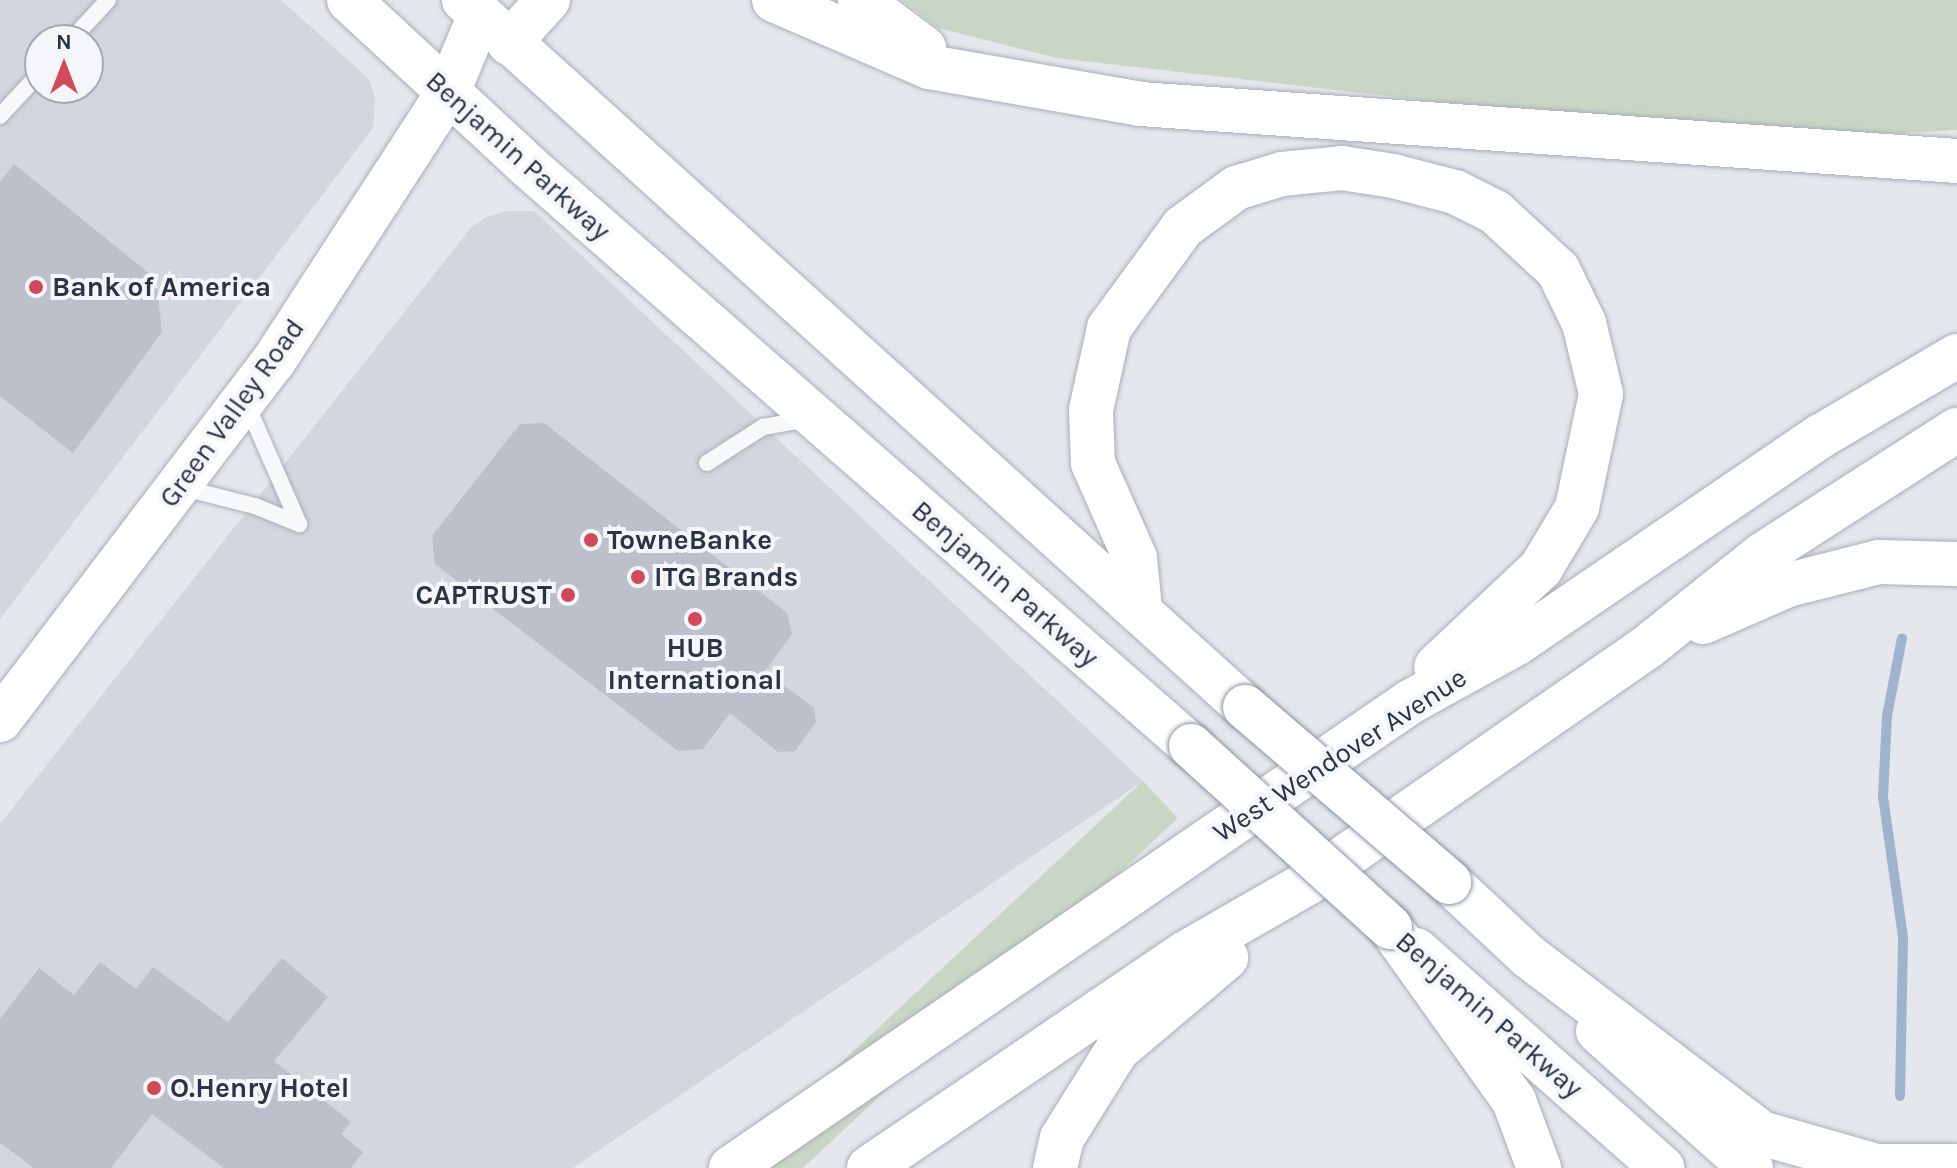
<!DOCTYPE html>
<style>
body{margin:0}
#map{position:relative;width:1957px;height:1168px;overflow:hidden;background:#e4e7ec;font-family:Karla,sans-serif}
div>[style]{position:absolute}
.built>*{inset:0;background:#d2d6de}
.green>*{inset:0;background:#c9d6c5;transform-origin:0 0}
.stream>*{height:10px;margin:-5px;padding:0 5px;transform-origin:5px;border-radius:5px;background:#9fb4cc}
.building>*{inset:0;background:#bbc0ca}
.roads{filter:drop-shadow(0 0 2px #a9aeb7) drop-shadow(0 0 2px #a9aeb7)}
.lane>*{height:16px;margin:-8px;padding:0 8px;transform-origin:8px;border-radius:8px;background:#f7f8fa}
.secondary>*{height:44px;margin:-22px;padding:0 22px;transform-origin:22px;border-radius:22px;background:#fff}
.primary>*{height:44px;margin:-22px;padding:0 22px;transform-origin:22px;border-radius:22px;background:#fff}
.highway>*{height:44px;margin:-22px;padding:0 22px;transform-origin:22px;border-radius:22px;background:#fff}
.bridges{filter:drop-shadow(0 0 2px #8b94a3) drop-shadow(0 0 2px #8b94a3)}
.highway-bridge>*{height:44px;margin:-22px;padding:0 22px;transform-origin:22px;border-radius:22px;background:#fff}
.dots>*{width:22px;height:22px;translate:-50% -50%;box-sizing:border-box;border:4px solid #f4f6f9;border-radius:50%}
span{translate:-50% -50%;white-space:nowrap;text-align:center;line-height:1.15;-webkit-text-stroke:8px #f4f6f9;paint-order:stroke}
.street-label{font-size:28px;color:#2b3445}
.poi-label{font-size:28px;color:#2b3445;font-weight:700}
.left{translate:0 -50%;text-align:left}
.right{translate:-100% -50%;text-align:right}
.north{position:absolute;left:24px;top:24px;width:80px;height:80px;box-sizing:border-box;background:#f4f6f9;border:2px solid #a4a8b1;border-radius:50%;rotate:0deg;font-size:22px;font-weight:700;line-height:32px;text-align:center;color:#2b3445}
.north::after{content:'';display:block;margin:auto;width:28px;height:36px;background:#d1495b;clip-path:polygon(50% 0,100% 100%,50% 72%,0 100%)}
</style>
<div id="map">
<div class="built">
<div style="clip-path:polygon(evenodd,0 0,281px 0,369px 79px,375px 98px,373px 128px,0 619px,0 0,40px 40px,88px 40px,88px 88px,40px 88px,40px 40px)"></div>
<div style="clip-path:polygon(507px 211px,534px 211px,1143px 781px,573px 1168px,0 1168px,0 824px,470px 229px,484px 218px)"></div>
</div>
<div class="green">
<div style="clip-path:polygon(902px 0,1957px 0,1957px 130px,1885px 134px,1485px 107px,1057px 58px,938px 28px)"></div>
<div style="left:1143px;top:781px;width:51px;height:689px;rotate:47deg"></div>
</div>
<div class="stream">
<div style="left:1900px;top:1096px;width:159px;rotate:-88.9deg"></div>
<div style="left:1903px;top:937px;width:141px;rotate:-98.1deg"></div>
<div style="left:1883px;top:797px;width:81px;rotate:-87.2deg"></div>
<div style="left:1887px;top:716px;width:79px;rotate:-79.1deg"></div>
</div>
<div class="building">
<div style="clip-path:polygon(14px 164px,156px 279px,162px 332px,73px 453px,0 396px,0 182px)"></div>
<div style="clip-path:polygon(544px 423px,787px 613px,792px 634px,765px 671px,814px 708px,816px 722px,795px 751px,778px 752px,730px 713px,703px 749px,678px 751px,435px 564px,432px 536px,520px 424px)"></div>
<div style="clip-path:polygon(282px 958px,328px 997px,274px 1061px,351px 1122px,341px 1134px,363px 1152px,351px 1168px,224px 1168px,152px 1114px,111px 1168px,34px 1168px,0 1143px,0 1019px,39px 968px,74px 995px,100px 962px,136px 989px,153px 967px,228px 1022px)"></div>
</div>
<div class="roads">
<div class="lane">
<div style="left:71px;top:40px;width:54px;rotate:-47.2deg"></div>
<div style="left:0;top:116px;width:59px;rotate:-47.1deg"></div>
<div style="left:247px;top:405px;width:130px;rotate:66.4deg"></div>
<div style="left:707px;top:463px;width:67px;rotate:-32.7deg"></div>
<div style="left:763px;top:427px;width:47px;rotate:-9.9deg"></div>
<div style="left:180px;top:487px;width:77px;rotate:14.2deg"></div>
<div style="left:255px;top:506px;width:48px;rotate:22.2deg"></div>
</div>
<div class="secondary">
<div style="left:509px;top:43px;width:58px;rotate:-47.8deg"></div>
</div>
<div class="primary">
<div style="left:1416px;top:950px;width:329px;rotate:41.5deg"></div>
<div style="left:1598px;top:1031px;width:205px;rotate:41.8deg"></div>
</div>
<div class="highway">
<div style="left:349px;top:0;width:244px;rotate:42.8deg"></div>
<div style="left:528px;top:166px;width:881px;rotate:41.18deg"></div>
<div style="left:464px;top:0;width:1053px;rotate:42.15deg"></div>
<div style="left:774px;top:0;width:169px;rotate:23.4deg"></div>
<div style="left:929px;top:67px;width:214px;rotate:9.9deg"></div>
<div style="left:1140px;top:104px;width:819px;rotate:3.99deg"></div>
<div style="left:860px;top:0;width:80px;rotate:36.9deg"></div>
<div style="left:1140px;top:609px;width:51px;rotate:-95.6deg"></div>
<div style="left:1135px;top:558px;width:104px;rotate:-113.9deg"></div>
<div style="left:1093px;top:463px;width:53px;rotate:-92.2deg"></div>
<div style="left:1091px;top:410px;width:84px;rotate:-77.6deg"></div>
<div style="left:1109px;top:328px;width:125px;rotate:-53.8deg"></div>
<div style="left:1183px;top:227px;width:66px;rotate:-36.3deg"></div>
<div style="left:1236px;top:188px;width:48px;rotate:-16.9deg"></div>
<div style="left:1282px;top:174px;width:60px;rotate:-5.7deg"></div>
<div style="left:1342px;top:168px;width:52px;rotate:8.9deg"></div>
<div style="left:1393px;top:176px;width:64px;rotate:14.5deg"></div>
<div style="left:1455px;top:192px;width:45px;rotate:26.6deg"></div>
<div style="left:1495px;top:212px;width:86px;rotate:42.6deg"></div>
<div style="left:1558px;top:270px;width:59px;rotate:63.9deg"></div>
<div style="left:1584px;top:323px;width:73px;rotate:76.5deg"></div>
<div style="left:1601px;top:394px;width:116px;rotate:101.9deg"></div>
<div style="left:1577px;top:508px;width:70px;rotate:121deg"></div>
<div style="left:1541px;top:568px;width:144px;rotate:136.7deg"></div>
<div style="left:1703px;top:622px;width:93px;rotate:-23.5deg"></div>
<div style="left:1788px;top:585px;width:94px;rotate:-14.2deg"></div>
<div style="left:1879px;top:562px;width:78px;rotate:1.5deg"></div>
<div style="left:0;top:720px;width:450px;rotate:-52.7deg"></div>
<div style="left:273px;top:362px;width:320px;rotate:-57deg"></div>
<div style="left:447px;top:94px;width:86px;rotate:-67.3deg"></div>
<div style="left:1449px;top:882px;width:108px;rotate:43.1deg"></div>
<div style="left:1528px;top:956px;width:293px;rotate:37.2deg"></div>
<div style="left:1761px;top:1133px;width:121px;rotate:15.9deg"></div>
<div style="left:1877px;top:1166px;width:80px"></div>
<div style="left:1390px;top:927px;width:214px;rotate:54.5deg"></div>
<div style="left:1514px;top:1101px;width:72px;rotate:69.5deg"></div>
<div style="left:731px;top:1168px;width:824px;rotate:-34.46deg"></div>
<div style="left:1410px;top:702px;width:122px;rotate:-28.9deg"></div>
<div style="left:1517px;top:643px;width:368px;rotate:-34.3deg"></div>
<div style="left:1821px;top:436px;width:158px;rotate:-30.5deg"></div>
<div style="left:869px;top:1168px;width:381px;rotate:-34.2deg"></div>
<div style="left:1184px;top:954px;width:144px;rotate:-29.9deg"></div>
<div style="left:1309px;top:882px;width:410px;rotate:-34.8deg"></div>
<div style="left:1646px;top:648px;width:149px;rotate:-38.7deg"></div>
<div style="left:1762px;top:555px;width:232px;rotate:-32.7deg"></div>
<div style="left:1055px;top:1168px;width:31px;rotate:-77deg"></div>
<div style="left:1062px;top:1138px;width:104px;rotate:-58deg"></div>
<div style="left:1117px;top:1050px;width:143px;rotate:-40.2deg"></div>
</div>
</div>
<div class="bridges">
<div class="highway-bridge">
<div style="left:1245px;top:707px;width:269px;rotate:40.6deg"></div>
<div style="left:1191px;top:746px;width:269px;rotate:42.3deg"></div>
</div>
</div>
<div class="dots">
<div style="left:36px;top:287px;background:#d1495b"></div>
<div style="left:591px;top:540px;background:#d1495b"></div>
<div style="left:638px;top:577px;background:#d1495b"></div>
<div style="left:568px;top:595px;background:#d1495b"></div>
<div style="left:695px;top:619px;background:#d1495b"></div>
<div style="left:154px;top:1088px;background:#d1495b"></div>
</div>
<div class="street-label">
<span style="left:518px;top:156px;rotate:42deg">Benjamin Parkway</span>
<span style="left:232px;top:413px;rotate:-54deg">Green Valley Road</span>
<span style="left:1005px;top:584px;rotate:41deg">Benjamin Parkway</span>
<span style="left:1340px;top:755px;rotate:-33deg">West Wendover Avenue</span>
<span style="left:1489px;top:1015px;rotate:41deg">Benjamin Parkway</span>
</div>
<div class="poi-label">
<span class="left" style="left:52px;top:287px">Bank of America</span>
<span class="left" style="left:607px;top:540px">TowneBanke</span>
<span class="left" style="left:654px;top:577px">ITG Brands</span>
<span class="right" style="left:552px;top:595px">CAPTRUST</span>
<span style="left:695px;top:664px">HUB<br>International</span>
<span class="left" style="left:170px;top:1088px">O.Henry Hotel</span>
</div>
<div class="north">N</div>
</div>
